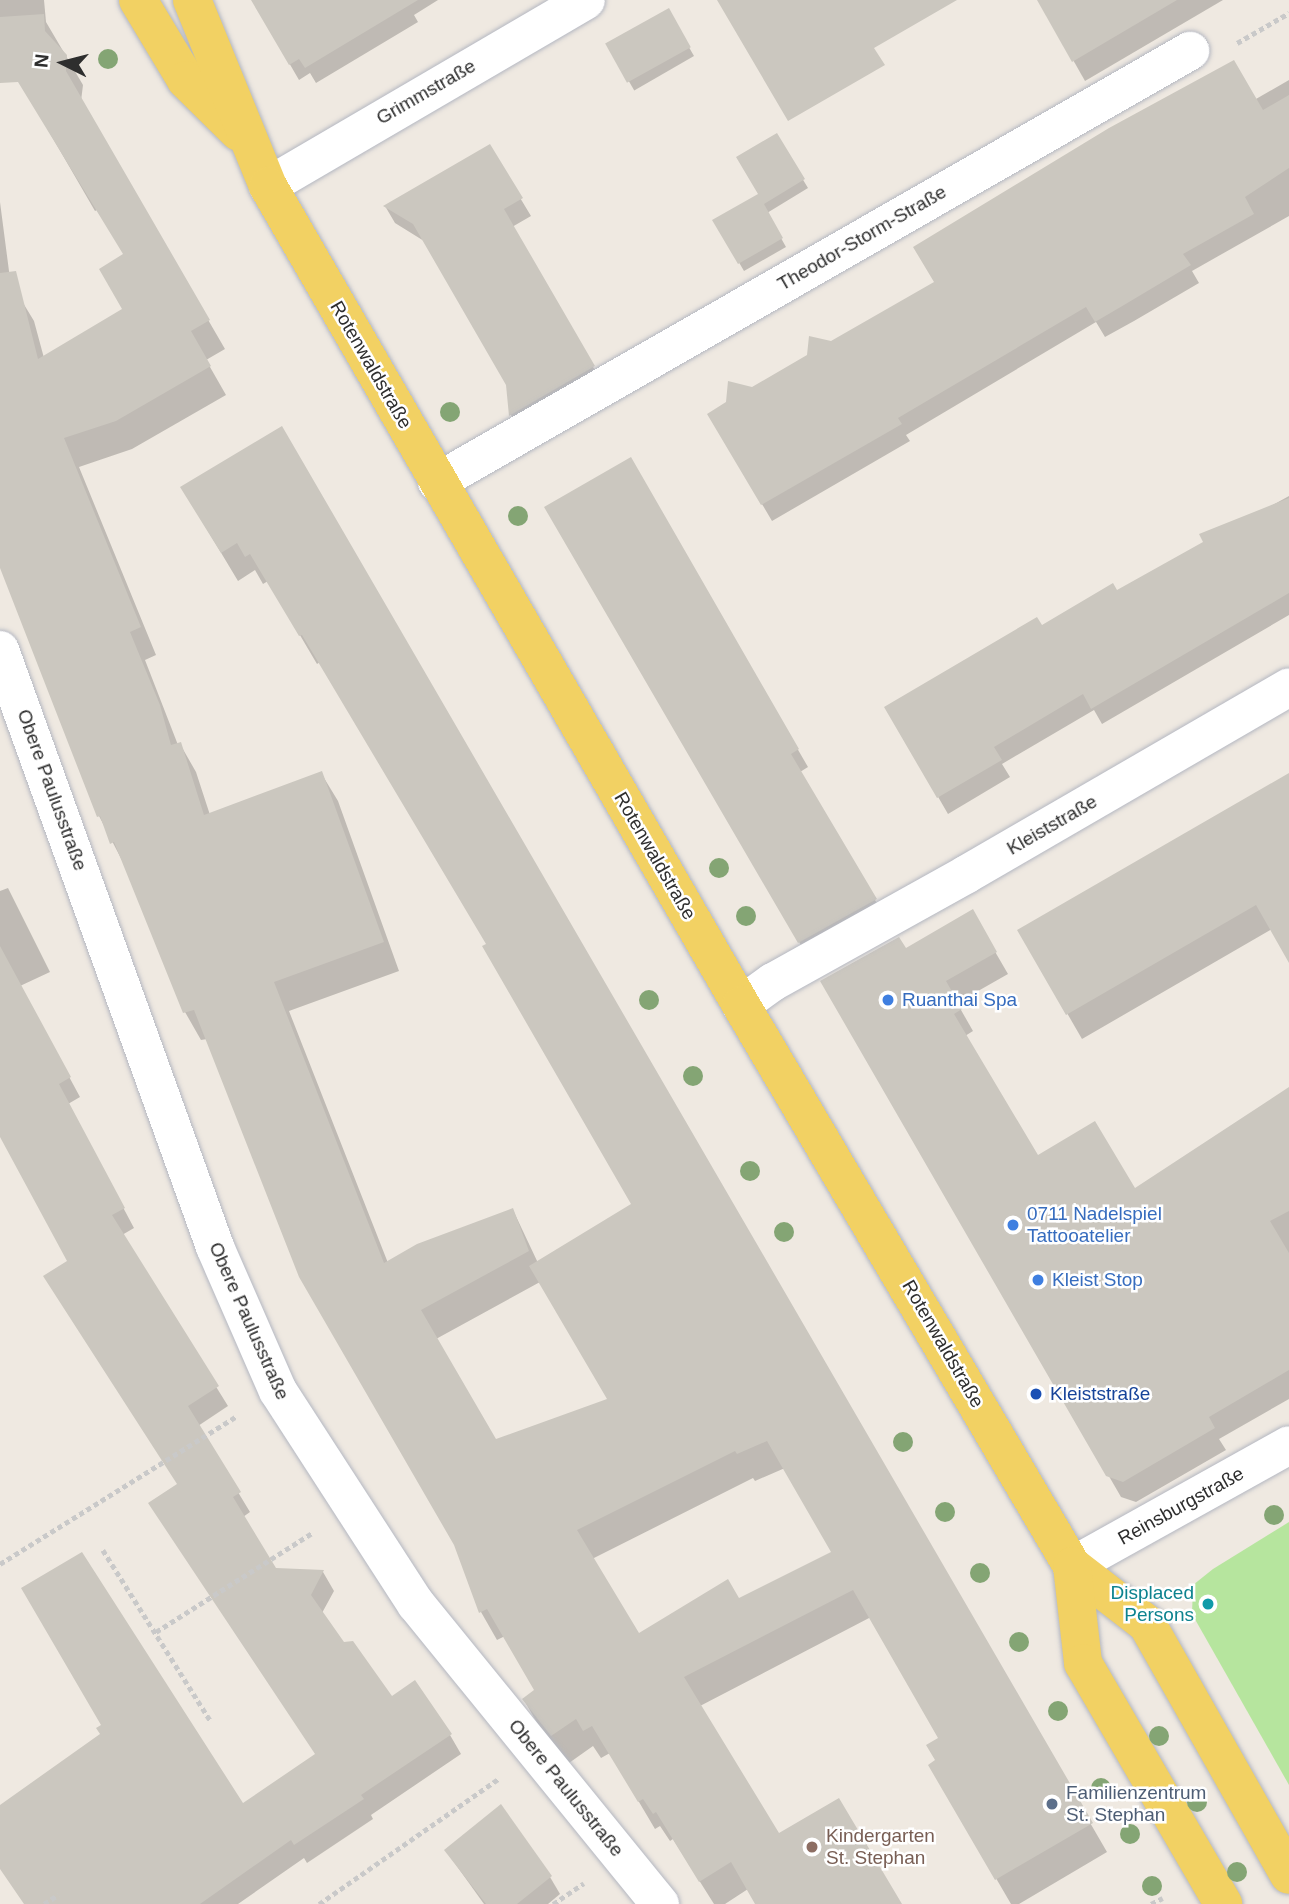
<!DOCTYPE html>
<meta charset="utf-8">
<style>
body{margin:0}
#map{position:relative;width:1289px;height:1904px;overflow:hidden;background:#efe9e1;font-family:Helvetica,sans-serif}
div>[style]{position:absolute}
.green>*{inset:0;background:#b6e59e}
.shadow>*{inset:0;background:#0003;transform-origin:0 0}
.building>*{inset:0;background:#cbc7bf;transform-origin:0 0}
.path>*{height:4.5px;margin-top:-2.25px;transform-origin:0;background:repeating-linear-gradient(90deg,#c9c9c9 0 5px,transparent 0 8.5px)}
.roads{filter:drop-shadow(0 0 2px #b4b7c1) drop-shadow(0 0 2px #b4b7c1)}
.minor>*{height:38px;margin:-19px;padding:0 19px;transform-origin:19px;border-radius:19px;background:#fff}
.major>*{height:38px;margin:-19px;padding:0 19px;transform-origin:19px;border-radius:19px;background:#f2d163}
.trees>*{width:20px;height:20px;margin:-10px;border-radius:50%;background:#84a574}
.dots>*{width:19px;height:19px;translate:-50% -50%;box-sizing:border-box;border:4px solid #fff;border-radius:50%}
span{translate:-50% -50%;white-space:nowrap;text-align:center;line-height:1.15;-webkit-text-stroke:5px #fff;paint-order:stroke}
.street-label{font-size:19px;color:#2e2e2e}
.shop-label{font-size:19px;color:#366cbe}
.left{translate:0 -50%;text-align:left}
.transit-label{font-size:19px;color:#164399}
.culture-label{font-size:19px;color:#0d838f}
.right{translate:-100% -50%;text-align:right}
.service-label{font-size:19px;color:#4e5e75}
.education-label{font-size:19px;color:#785e54}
.north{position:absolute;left:28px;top:28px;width:70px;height:70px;-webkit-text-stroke:5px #fff;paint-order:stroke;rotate:276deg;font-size:19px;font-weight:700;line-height:28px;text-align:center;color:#2e2e2e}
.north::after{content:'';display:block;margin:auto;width:24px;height:32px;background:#2e2e2e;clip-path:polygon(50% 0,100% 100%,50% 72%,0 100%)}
</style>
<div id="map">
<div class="green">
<div style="clip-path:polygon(1289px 1522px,1289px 1785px,1192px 1614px,1193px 1585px,1213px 1569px)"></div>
</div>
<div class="shadow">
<div style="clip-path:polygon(evenodd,0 0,44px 0,46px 22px,83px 85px,81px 101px,225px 349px,206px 360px,226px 395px,132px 449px,79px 467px,156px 655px,145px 660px,178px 745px,180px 744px,196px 772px,210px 815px,321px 773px,338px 801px,399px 971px,289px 1011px,388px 1263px,513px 1210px,538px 1263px,634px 1205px,488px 945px,320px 662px,317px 664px,268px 581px,263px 584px,255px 570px,238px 581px,199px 516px,282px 429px,1107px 1852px,1019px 1904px,1011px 1904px,930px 1765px,937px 1761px,941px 1739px,871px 1617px,700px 1706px,779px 1835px,900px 1904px,757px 1904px,748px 1889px,725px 1904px,714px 1904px,673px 1839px,670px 1841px,660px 1826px,655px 1829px,610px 1753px,601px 1758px,593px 1746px,569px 1763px,540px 1728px,524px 1700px,536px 1691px,505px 1636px,497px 1640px,481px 1612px,456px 1544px,207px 1039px,201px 1040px,185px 1012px,126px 868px,99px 816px,0 563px,0 202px,12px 294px,17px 293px,34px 321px,44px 358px,124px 309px,125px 255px,97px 210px,95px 211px,0 47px,0 0,540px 1282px,609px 1400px,495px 1442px,436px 1339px,540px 1282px,0 0,785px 1468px,833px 1553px,738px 1600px,638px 1636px,592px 1559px,753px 1478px,755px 1481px,785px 1468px)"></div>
<div style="clip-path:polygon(267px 0,438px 0,414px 15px,418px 22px,316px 83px,310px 73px,299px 80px,256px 6px)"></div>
<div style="clip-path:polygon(1039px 0,1223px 0,1085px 81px)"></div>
<div style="left:668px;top:11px;width:52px;height:69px;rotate:60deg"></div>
<div style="clip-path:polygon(1289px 80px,1289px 216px,1192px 271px,1199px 283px,1134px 321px,1105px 337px,1096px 322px,906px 435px,910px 441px,772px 521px,709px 414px)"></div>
<div style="clip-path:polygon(776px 135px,808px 188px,767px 213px,786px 247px,744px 271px,714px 220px,760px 195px)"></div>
<div style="clip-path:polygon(489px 146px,531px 216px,512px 227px,603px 384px,520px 431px,511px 415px,508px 384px,424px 241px,395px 223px,385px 206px)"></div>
<div style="clip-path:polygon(630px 460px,808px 767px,800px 772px,885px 917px,809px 959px,547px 507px)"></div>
<div style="clip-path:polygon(1289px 496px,1289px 615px,1102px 724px,1094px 710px,1002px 764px,1010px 777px,948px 814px,886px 707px,1116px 592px)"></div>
<div style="clip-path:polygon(1289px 774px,1289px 931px,1272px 929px,1082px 1039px,1019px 930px)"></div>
<div style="clip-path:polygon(8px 888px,50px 972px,20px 986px,80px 1097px,68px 1104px,134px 1228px,122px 1235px,228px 1406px,198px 1426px,250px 1512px,243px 1517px,275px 1570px,323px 1572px,334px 1591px,322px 1613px,343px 1644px,391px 1699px,450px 1735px,461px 1754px,371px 1815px,373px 1819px,307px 1863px,304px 1858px,238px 1904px,90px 1904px,0 1856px,0 1807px,243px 1806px,316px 1755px,179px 1485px,143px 1397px,0 1128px,0 891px)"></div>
<div style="clip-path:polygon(972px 912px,1008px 974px,957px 1003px,973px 1031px,965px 1036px,1038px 1157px,1134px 1191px,1289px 1090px,1289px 1399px,1219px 1439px,1226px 1450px,1136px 1502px,1121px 1497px,823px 981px,905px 951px)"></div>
<div style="clip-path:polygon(446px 1851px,550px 1877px,560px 1894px,548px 1904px,484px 1904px)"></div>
</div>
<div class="building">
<div style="clip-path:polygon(251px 0,418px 0,305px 68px,299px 59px,289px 65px)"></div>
<div style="clip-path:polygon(717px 0,957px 0,874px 48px,885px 65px,788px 121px)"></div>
<div style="clip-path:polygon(1037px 0,1177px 0,1072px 62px)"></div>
<div style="left:669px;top:8px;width:45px;height:73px;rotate:61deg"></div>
<div style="clip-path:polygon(evenodd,44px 14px,45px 31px,67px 55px,66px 71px,210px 320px,191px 331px,211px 366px,116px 421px,64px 438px,141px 627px,130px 632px,160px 705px,171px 745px,181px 742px,204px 815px,322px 771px,384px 942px,274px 982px,384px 1263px,417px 1244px,513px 1208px,529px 1251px,421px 1310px,496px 1439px,607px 1399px,529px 1266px,631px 1204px,482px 946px,486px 944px,302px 635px,299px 636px,250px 554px,245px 557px,237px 543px,221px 553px,180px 487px,282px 426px,1093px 1823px,995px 1880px,928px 1765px,935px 1760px,926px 1745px,938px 1738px,853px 1590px,684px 1677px,779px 1833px,839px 1798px,902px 1904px,755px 1904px,731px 1862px,699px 1882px,656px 1812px,653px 1814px,643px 1799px,638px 1802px,592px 1726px,583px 1731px,576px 1719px,551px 1736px,522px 1699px,534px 1690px,487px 1609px,479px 1613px,454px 1545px,299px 1277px,194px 1010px,183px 1013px,114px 842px,110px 844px,100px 816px,97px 817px,0 568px,0 273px,16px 271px,38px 359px,122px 309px,99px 269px,123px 254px,18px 82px,0 83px,0 17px,44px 14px,767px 1441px,831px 1552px,739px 1598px,728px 1579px,639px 1633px,577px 1530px,735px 1451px,737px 1454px,767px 1441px)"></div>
<div style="clip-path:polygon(1234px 60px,1263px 110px,1289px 95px,1289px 168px,1245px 197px,1254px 214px,1183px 254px,1191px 265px,1124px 305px,1095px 322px,1086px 307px,898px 418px,902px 424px,761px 505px,707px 414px,726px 402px,728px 381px,752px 387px,807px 355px,809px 336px,831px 341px,934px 282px,913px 247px,1109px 128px)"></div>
<div style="clip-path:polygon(777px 133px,805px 179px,764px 204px,783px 238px,738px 264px,712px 220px,758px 194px,736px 157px)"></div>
<div style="clip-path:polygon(490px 144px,523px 198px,504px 209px,595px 366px,509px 416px,506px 385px,413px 224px,383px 206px)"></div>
<div style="clip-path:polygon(631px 457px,799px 749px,791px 754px,877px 899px,798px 943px,544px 507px)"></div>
<div style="clip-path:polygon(1289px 498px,1289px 593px,1091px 709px,1083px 694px,994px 747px,1002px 760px,937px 798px,884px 707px,1037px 617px,1042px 625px,1113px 583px,1117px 590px,1203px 542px,1199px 534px)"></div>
<div style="clip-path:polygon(1289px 773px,1289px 963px,1256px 905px,1066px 1015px,1017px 930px)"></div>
<div style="clip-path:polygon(973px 909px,997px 952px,946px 981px,962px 1009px,954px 1014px,1038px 1155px,1095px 1121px,1135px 1188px,1289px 1087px,1289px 1211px,1270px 1221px,1289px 1253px,1289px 1370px,1209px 1417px,1215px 1428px,1123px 1482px,1106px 1476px,820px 981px,899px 937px,906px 948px)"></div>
<div style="clip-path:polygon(0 946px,71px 1077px,59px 1084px,125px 1208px,112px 1215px,219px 1386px,188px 1406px,241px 1492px,233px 1497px,276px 1568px,324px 1570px,311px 1595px,344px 1642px,353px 1641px,392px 1696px,415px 1680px,452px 1734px,361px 1795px,364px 1799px,294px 1845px,291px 1840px,200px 1904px,24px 1904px,0 1869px,0 1805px,100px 1734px,96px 1728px,101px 1725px,21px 1588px,82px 1552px,243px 1803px,315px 1754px,148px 1503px,177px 1484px,43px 1276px,67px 1261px,0 1137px)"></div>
<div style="clip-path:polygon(501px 1804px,552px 1876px,517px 1904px,486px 1904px,444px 1850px)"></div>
</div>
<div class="path">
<div style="left:1237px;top:43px;width:60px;rotate:-30deg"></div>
<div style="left:103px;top:1550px;width:201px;rotate:57.8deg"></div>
<div style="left:0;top:1564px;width:279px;rotate:-32deg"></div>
<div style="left:156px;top:1632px;width:185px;rotate:-32.4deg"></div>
<div style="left:44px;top:1904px;width:17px;rotate:-33deg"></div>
<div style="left:319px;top:1904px;width:218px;rotate:-34.9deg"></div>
<div style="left:553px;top:1904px;width:37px;rotate:-34deg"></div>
<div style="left:1151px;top:1904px;width:13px;rotate:-27deg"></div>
</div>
<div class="roads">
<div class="minor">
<div style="left:268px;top:186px;width:368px;rotate:-30.3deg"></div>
<div style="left:437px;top:482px;width:868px;rotate:-29.79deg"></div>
<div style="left:0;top:650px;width:635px;rotate:70.19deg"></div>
<div style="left:215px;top:1247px;width:157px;rotate:66.4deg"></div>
<div style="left:278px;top:1391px;width:254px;rotate:57.1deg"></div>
<div style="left:416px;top:1604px;width:387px;rotate:50.9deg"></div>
<div style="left:741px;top:1005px;width:39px;rotate:-36deg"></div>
<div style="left:773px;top:982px;width:222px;rotate:-29.1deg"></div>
<div style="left:967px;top:874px;width:372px;rotate:-30.1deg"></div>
<div style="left:1072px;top:1566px;width:248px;rotate:-29.1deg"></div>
</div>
<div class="major">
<div style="left:138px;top:0;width:93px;rotate:59deg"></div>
<div style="left:186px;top:80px;width:74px;rotate:44.5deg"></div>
<div style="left:192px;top:0;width:201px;rotate:67.8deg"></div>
<div style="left:268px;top:186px;width:946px;rotate:59.99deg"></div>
<div style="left:741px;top:1005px;width:651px;rotate:59.46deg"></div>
<div style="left:1072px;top:1566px;width:95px;rotate:37.7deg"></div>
<div style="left:1147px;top:1624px;width:288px;rotate:60.5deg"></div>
<div style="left:1072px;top:1566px;width:98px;rotate:83.5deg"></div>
<div style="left:1083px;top:1663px;width:279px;rotate:59.8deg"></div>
</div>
</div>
<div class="trees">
<div style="left:108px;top:59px"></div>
<div style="left:450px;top:412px"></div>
<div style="left:518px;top:516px"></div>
<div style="left:719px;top:868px"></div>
<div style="left:746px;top:916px"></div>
<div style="left:649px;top:1000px"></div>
<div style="left:693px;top:1076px"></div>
<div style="left:750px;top:1171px"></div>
<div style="left:784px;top:1232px"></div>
<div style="left:903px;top:1442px"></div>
<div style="left:945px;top:1512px"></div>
<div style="left:1274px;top:1515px"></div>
<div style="left:980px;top:1573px"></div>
<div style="left:1019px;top:1642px"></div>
<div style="left:1058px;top:1711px"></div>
<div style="left:1159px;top:1736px"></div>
<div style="left:1101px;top:1788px"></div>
<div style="left:1197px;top:1802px"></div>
<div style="left:1130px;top:1834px"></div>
<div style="left:1237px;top:1872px"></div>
<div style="left:1152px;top:1886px"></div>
</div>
<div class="dots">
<div style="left:888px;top:1000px;background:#3f7fe0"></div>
<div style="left:1013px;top:1225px;background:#3f7fe0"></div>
<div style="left:1038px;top:1280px;background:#3f7fe0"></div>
<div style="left:1036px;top:1394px;background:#1a4fb4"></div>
<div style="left:1208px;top:1604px;background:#0f9aa8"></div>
<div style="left:1052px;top:1804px;background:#5c6f8a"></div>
<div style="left:812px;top:1847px;background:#8d6e63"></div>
</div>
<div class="street-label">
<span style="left:426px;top:92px;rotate:-30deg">Grimmstraße</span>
<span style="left:862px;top:238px;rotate:-30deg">Theodor-Storm-Straße</span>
<span style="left:371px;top:365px;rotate:60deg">Rotenwaldstraße</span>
<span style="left:52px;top:790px;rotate:70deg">Obere Paulusstraße</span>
<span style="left:1052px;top:825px;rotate:-30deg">Kleiststraße</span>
<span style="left:655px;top:856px;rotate:60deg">Rotenwaldstraße</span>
<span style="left:249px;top:1321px;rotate:66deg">Obere Paulusstraße</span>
<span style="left:943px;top:1344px;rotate:60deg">Rotenwaldstraße</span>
<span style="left:1181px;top:1506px;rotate:-29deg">Reinsburgstraße</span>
<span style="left:566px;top:1788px;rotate:51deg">Obere Paulusstraße</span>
</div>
<div class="shop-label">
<span class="left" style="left:902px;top:1000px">Ruanthai Spa</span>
<span class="left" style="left:1027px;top:1225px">0711 Nadelspiel<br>Tattooatelier</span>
<span class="left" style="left:1052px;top:1280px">Kleist Stop</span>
</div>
<div class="transit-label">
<span class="left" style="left:1050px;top:1394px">Kleiststraße</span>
</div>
<div class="culture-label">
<span class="right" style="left:1194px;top:1604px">Displaced<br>Persons</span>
</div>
<div class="service-label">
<span class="left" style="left:1066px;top:1804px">Familienzentrum<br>St. Stephan</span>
</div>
<div class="education-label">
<span class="left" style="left:826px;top:1847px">Kindergarten<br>St. Stephan</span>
</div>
<div class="north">N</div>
</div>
